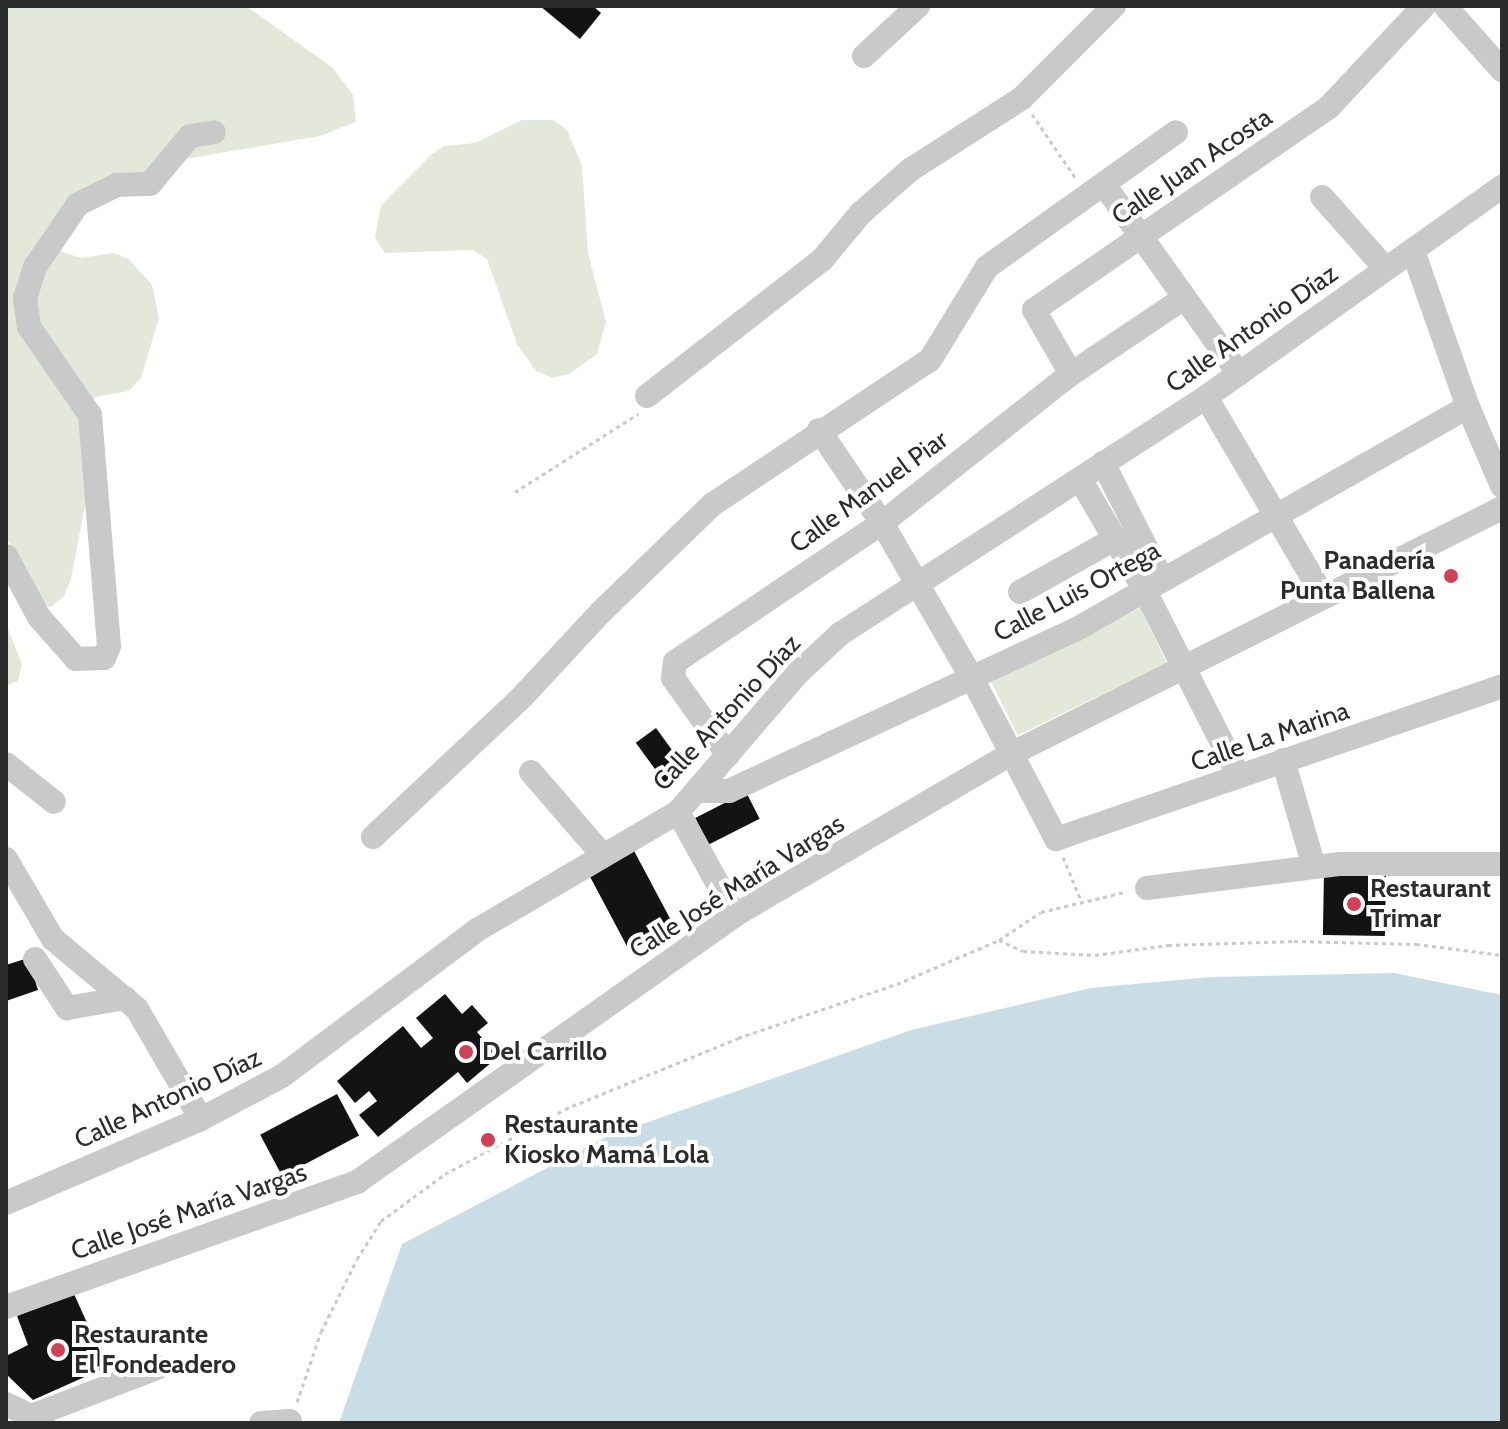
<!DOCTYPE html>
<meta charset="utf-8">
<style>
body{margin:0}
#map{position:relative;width:1508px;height:1429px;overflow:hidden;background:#fff;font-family:Cabin,sans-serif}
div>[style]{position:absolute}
.green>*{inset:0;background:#e3e8da;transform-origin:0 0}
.water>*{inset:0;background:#c8dde6}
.building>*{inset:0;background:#131313;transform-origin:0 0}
.path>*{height:3px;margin-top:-1.5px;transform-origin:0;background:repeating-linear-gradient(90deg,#c9c9c9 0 4px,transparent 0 8px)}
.minor>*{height:24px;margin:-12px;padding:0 12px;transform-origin:12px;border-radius:12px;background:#c9c9c9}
.dots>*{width:22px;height:22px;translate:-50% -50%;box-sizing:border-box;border:4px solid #fff;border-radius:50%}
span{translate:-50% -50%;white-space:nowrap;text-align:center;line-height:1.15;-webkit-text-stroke:8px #fff;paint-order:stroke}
.street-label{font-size:26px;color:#2c2c2c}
.poi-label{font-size:26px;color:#2c2c2c;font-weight:700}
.right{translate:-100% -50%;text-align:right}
.left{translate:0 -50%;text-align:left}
.frame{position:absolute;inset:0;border:8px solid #2c2c2c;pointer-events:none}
</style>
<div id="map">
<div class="green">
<div style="clip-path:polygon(6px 6px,246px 6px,333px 68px,353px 95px,356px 122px,320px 136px,173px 161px,65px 221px,48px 247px,81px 258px,113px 253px,129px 259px,152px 285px,159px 318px,141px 378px,129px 391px,95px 397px,84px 409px,91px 474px,71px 579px,64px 596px,51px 607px,34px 602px,18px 554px,6px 538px)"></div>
<div style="clip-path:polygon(522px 120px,553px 120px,567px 130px,582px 166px,588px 253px,606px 322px,597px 354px,569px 374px,552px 378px,536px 371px,517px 344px,487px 259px,473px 250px,385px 253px,375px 238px,381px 205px,431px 155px,444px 146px,475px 143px)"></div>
<div style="left:1140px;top:608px;width:61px;height:166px;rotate:64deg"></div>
<div style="clip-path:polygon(6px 624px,22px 664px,18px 681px,6px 686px)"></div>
</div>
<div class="water">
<div style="clip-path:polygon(1394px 973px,1502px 995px,1502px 1423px,339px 1423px,402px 1244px,608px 1136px,911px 1030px,1091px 988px,1211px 977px)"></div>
</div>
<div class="building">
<div style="clip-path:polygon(540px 6px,593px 6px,601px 13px,580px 39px)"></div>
<div style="left:656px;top:728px;width:49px;height:25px;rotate:54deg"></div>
<div style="left:746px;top:792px;width:30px;height:57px;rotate:63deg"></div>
<div style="left:632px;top:847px;width:90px;height:51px;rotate:62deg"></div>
<div style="left:1324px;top:872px;width:62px;height:63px;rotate:1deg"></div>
<div style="clip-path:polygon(28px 958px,38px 990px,6px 1001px,6px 965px)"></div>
<div style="clip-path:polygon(445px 994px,462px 1014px,472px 1005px,488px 1023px,477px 1032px,498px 1057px,467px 1083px,458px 1072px,378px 1137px,359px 1115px,377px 1101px,369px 1091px,355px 1103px,337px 1081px,403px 1026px,421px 1048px,433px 1038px,416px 1018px)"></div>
<div style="left:337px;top:1094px;width:47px;height:87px;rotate:62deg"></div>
<div style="clip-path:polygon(74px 1294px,107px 1367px,33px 1400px,6px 1374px,6px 1356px,28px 1345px,17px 1316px)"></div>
</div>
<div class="path">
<div style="left:1032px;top:114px;width:76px;rotate:55.7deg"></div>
<div style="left:515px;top:492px;width:146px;rotate:-32.4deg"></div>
<div style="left:1063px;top:857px;width:44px;rotate:67.5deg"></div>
<div style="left:999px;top:940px;width:26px;rotate:25deg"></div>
<div style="left:1023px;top:951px;width:72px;rotate:3.2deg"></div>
<div style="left:1095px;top:955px;width:74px;rotate:-7.8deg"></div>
<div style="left:1168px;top:945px;width:126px;rotate:-1.8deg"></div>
<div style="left:1294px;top:941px;width:122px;rotate:1.4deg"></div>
<div style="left:1416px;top:944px;width:87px;rotate:7.3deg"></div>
<div style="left:297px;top:1402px;width:74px;rotate:-71.1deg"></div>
<div style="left:321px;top:1332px;width:81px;rotate:-63.7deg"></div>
<div style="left:357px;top:1259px;width:45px;rotate:-57.7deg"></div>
<div style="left:381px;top:1221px;width:79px;rotate:-36.3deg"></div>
<div style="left:445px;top:1174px;width:136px;rotate:-28.4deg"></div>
<div style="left:565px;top:1109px;width:187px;rotate:-22.3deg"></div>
<div style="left:738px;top:1038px;width:168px;rotate:-18.8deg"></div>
<div style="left:897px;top:984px;width:111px;rotate:-23.3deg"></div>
<div style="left:999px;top:940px;width:50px;rotate:-33.7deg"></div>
<div style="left:1041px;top:912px;width:86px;rotate:-13.4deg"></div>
</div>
<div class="minor">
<div style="left:1445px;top:6px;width:86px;rotate:48.3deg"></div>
<div style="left:864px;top:56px;width:74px;rotate:-42.8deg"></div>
<div style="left:1105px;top:186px;width:231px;rotate:54.5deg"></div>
<div style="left:1322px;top:197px;width:96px;rotate:48.4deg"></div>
<div style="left:1413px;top:251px;width:165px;rotate:70.6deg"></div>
<div style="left:1468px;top:407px;width:86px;rotate:66.7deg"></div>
<div style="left:1071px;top:374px;width:74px;rotate:-120deg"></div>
<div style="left:1034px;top:310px;width:358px;rotate:-34.5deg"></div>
<div style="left:1329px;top:107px;width:139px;rotate:-46.8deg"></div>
<div style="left:647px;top:396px;width:222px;rotate:-37.9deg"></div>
<div style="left:822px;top:260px;width:60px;rotate:-50.4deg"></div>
<div style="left:860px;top:214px;width:67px;rotate:-41.3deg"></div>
<div style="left:910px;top:170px;width:133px;rotate:-32.7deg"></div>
<div style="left:1022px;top:98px;width:130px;rotate:-45deg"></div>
<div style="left:1206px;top:397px;width:232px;rotate:59.5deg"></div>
<div style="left:819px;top:430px;width:112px;rotate:55.9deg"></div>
<div style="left:882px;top:523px;width:179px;rotate:59.9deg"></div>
<div style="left:972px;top:678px;width:182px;rotate:62.4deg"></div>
<div style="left:1056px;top:839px;width:472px;rotate:-18.9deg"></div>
<div style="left:1103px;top:463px;width:130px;rotate:63deg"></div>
<div style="left:1080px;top:479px;width:127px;rotate:59.8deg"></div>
<div style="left:1144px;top:589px;width:210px;rotate:63.1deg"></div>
<div style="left:6px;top:556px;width:69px;rotate:61.6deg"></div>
<div style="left:39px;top:617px;width:56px;rotate:48.6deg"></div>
<div style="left:76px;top:659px;width:28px;rotate:-2deg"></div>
<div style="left:104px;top:658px;width:13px;rotate:-67deg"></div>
<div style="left:109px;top:646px;width:232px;rotate:-94.7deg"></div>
<div style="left:90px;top:415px;width:107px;rotate:-124.7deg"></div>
<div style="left:29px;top:327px;width:29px;rotate:-98deg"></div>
<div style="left:25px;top:298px;width:33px;rotate:-72deg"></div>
<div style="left:35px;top:267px;width:76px;rotate:-55.7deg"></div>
<div style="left:78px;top:204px;width:43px;rotate:-26deg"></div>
<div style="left:117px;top:185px;width:33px;rotate:-2deg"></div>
<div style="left:150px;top:184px;width:62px;rotate:-50.2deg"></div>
<div style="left:190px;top:136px;width:24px;rotate:-9deg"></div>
<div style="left:1020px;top:592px;width:109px;rotate:-29.2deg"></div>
<div style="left:728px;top:755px;width:95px;rotate:-125.5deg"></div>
<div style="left:673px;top:678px;width:16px;rotate:-83deg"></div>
<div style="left:675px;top:662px;width:249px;rotate:-33.9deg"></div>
<div style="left:882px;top:523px;width:241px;rotate:-38.3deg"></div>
<div style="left:1071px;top:374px;width:136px;rotate:-33.9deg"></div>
<div style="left:1283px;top:760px;width:111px;rotate:73.8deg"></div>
<div style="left:6px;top:764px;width:61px;rotate:38.4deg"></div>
<div style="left:531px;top:772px;width:107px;rotate:49.2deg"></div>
<div style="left:699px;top:791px;width:30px"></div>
<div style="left:729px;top:791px;width:382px;rotate:-25deg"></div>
<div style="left:1075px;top:630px;width:452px;rotate:-29.6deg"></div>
<div style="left:678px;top:812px;width:118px;rotate:61deg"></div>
<div style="left:373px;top:837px;width:204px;rotate:-43.2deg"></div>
<div style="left:522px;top:697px;width:116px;rotate:-47.1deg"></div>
<div style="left:601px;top:612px;width:156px;rotate:-44deg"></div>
<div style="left:713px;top:504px;width:260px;rotate:-33.6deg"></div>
<div style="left:930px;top:360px;width:109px;rotate:-58.5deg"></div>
<div style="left:987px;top:267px;width:232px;rotate:-35.5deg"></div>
<div style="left:6px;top:859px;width:93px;rotate:59.6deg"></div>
<div style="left:53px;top:939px;width:109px;rotate:39.8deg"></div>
<div style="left:137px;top:1009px;width:127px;rotate:59.8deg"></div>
<div style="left:1147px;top:888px;width:193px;rotate:-7.1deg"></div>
<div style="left:1339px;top:864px;width:163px"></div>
<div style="left:35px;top:959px;width:59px;rotate:56.9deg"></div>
<div style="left:67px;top:1008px;width:59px;rotate:-9.8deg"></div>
<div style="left:6px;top:1203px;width:212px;rotate:-23.3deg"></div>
<div style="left:201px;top:1119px;width:92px;rotate:-28deg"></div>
<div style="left:282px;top:1076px;width:244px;rotate:-36.8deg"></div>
<div style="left:477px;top:930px;width:233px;rotate:-30.4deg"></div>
<div style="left:678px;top:812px;width:185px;rotate:-49.2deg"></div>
<div style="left:799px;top:672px;width:56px;rotate:-42.8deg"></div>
<div style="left:840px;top:634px;width:436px;rotate:-32.9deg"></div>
<div style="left:1206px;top:397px;width:363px;rotate:-35.4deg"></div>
<div style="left:6px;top:1307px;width:373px;rotate:-19.6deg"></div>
<div style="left:357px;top:1182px;width:463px;rotate:-35.2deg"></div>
<div style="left:735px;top:915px;width:320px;rotate:-30.3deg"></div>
<div style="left:1011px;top:754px;width:549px;rotate:-26.61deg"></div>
<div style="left:6px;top:1404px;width:41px;rotate:25.9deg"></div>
<div style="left:29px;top:1417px;width:139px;rotate:-21deg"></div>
<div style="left:261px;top:1423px;width:29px;rotate:-4deg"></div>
</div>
<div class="dots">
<div style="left:1451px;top:576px;background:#d04057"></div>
<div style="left:1354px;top:904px;background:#d04057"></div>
<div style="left:466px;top:1052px;background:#d04057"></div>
<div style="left:488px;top:1140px;background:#d04057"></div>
<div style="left:58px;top:1350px;background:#d04057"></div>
</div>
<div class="street-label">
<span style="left:1192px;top:167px;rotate:-34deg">Calle Juan Acosta</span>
<span style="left:1252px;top:329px;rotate:-35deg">Calle Antonio Díaz</span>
<span style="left:869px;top:492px;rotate:-36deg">Calle Manuel Piar</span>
<span style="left:1077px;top:592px;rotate:-28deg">Calle Luis Ortega</span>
<span style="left:727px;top:713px;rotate:-47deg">Calle Antonio Díaz</span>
<span style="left:1270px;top:737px;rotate:-19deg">Calle La Marina</span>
<span style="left:737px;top:887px;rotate:-32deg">Calle José María Vargas</span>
<span style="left:168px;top:1099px;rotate:-25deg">Calle Antonio Díaz</span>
<span style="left:189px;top:1212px;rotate:-19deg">Calle José María Vargas</span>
</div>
<div class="poi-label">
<span class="right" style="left:1435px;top:576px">Panadería<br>Punta Ballena</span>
<span class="left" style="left:1370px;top:904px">Restaurant<br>Trimar</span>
<span class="left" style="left:482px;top:1052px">Del Carrillo</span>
<span class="left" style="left:504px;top:1140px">Restaurante<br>Kiosko Mamá Lola</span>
<span class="left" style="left:74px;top:1350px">Restaurante<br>El Fondeadero</span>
</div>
<div class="frame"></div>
</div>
